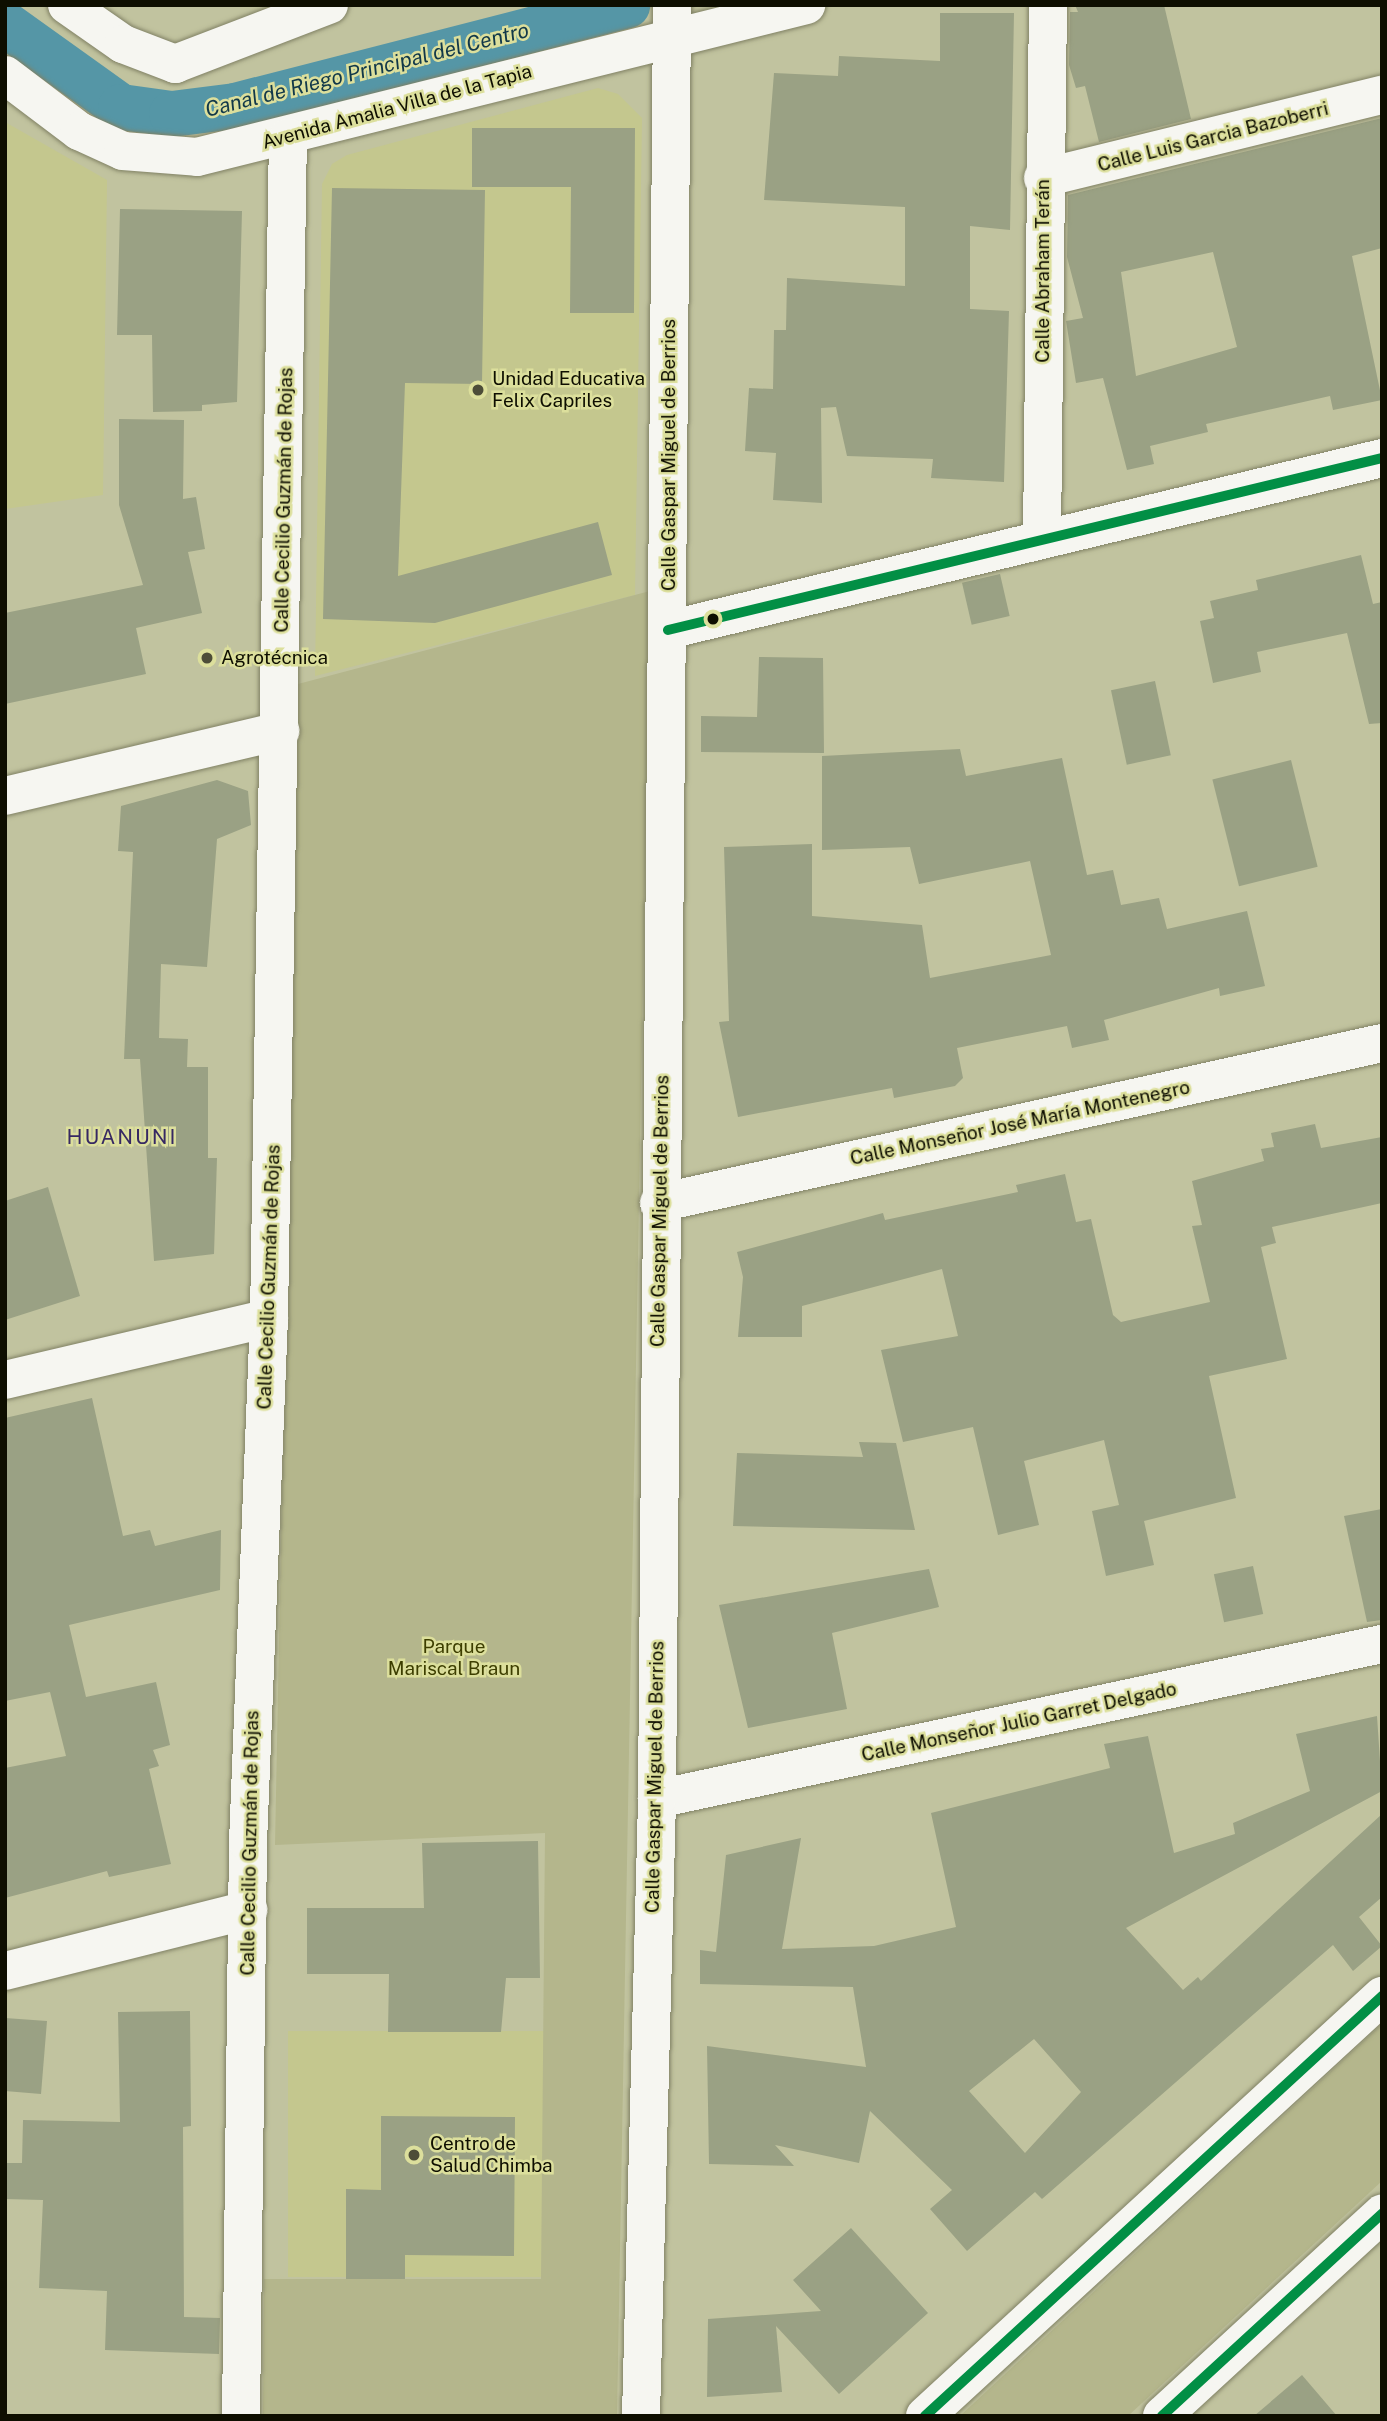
<!DOCTYPE html>
<meta charset="utf-8">
<style>
body{margin:0}
#map{position:relative;width:1387px;height:2421px;overflow:hidden;background:#c1c39f;font-family:"Public Sans",sans-serif}
div>[style]{position:absolute}
.built>*{inset:0;background:#c4c78e;transform-origin:0 0}
.green>*{inset:0;background:#b4b68c}
.canal>*{height:46px;margin:-23px;padding:0 23px;transform-origin:23px;border-radius:23px;background:#5596a6}
.building>*{inset:0;background:#9aa184;transform-origin:0 0}
.roads{filter:drop-shadow(0 0 2px #808164) drop-shadow(0 0 2px #808164)}
.minor>*{height:38px;margin:-19px;padding:0 19px;transform-origin:19px;border-radius:19px;background:#f6f6f1}
.bus-1>*{height:10px;margin:-5px;padding:0 5px;transform-origin:5px;border-radius:5px;background:#028f45}
.dots>*{width:19px;height:19px;translate:-50% -50%;box-sizing:border-box;border:4px solid #dcdf9c;border-radius:50%}
span{translate:-50% -50%;white-space:nowrap;text-align:center;line-height:1.15;-webkit-text-stroke:5px #dcdf9c;paint-order:stroke}
.street-label{font-size:19px;color:#0e0e00}
.poi-label{font-size:19px;color:#0e0e00}
.left{translate:0 -50%;text-align:left}
.park-label{font-size:19px;color:#3d3e00}
.water-label{font-size:21px;color:#113849;font-style:italic}
.neighbourhood-label{font-size:21px;color:#362863;letter-spacing:2px}
.frame{position:absolute;inset:0;border:7px solid #0e0e00;pointer-events:none}
</style>
<div id="map">
<div class="built">
<div style="clip-path:polygon(598px 88px,618px 94px,642px 118px,635px 595px,315px 676px,322px 184px,332px 164px,347px 155px)"></div>
<div style="clip-path:polygon(5px 122px,107px 180px,103px 495px,5px 509px)"></div>
<div style="left:288px;top:2031px;width:256px;height:246px"></div>
</div>
<div class="green">
<div style="clip-path:polygon(650px 591px,617px 2416px,263px 2416px,264px 2279px,541px 2279px,545px 1833px,275px 1845px,298px 684px)"></div>
<div style="clip-path:polygon(1382px 2024px,1382px 2181px,1128px 2416px,960px 2416px)"></div>
</div>
<div class="canal">
<div style="left:5px;top:24px;width:143px;rotate:35.6deg"></div>
<div style="left:121px;top:107px;width:51px;rotate:7.8deg"></div>
<div style="left:172px;top:114px;width:64px;rotate:-7.2deg"></div>
<div style="left:235px;top:106px;width:405px;rotate:-14.4deg"></div>
</div>
<div class="building">
<div style="clip-path:polygon(1075px 5px,1164px 5px,1191px 119px,1099px 142px,1085px 86px,1076px 88px,1069px 65px,1070px 12px,1078px 12px)"></div>
<div style="clip-path:polygon(940px 13px,1014px 13px,1010px 230px,970px 226px,970px 309px,1009px 311px,1004px 482px,931px 478px,933px 459px,847px 456px,836px 407px,821px 408px,822px 503px,773px 500px,776px 453px,745px 451px,749px 388px,773px 389px,774px 330px,786px 330px,787px 278px,905px 286px,905px 207px,764px 200px,774px 73px,838px 76px,839px 56px,940px 61px)"></div>
<div style="clip-path:polygon(evenodd,1382px 118px,1382px 248px,1352px 256px,1382px 400px,1333px 410px,1330px 396px,1206px 424px,1208px 432px,1150px 446px,1154px 464px,1127px 470px,1103px 378px,1076px 383px,1066px 321px,1083px 318px,1067px 257px,1068px 195px,1382px 118px,1213px 252px,1237px 347px,1136px 376px,1121px 272px,1213px 252px)"></div>
<div style="clip-path:polygon(472px 128px,635px 128px,634px 313px,570px 313px,571px 187px,472px 187px)"></div>
<div style="clip-path:polygon(332px 188px,485px 190px,482px 384px,405px 383px,398px 576px,598px 522px,612px 575px,435px 623px,323px 619px)"></div>
<div style="clip-path:polygon(120px 209px,242px 211px,237px 402px,202px 405px,202px 411px,153px 412px,152px 335px,117px 335px)"></div>
<div style="clip-path:polygon(119px 419px,184px 420px,183px 499px,196px 497px,205px 549px,188px 552px,202px 613px,136px 628px,146px 674px,5px 704px,5px 613px,143px 585px,119px 505px)"></div>
<div style="clip-path:polygon(1361px 555px,1373px 604px,1382px 602px,1382px 723px,1369px 724px,1347px 633px,1257px 652px,1261px 672px,1213px 683px,1200px 621px,1214px 618px,1210px 601px,1258px 590px,1256px 580px)"></div>
<div style="left:1000px;top:574px;width:43px;height:39px;rotate:77deg"></div>
<div style="clip-path:polygon(759px 657px,823px 658px,824px 753px,701px 752px,701px 716px,757px 717px)"></div>
<div style="left:1155px;top:681px;width:76px;height:45px;rotate:78deg"></div>
<div style="clip-path:polygon(960px 749px,966px 776px,1062px 758px,1087px 875px,1113px 870px,1121px 905px,1159px 898px,1167px 929px,1247px 911px,1265px 986px,1220px 996px,1219px 988px,1104px 1020px,1109px 1040px,1072px 1048px,1067px 1026px,957px 1048px,963px 1078px,955px 1086px,894px 1098px,892px 1088px,738px 1117px,719px 1022px,729px 1021px,724px 847px,812px 844px,812px 916px,922px 925px,930px 978px,1051px 955px,1030px 861px,919px 884px,910px 847px,822px 850px,822px 756px)"></div>
<div style="left:1291px;top:760px;width:110px;height:81px;rotate:76deg"></div>
<div style="clip-path:polygon(217px 780px,248px 791px,251px 825px,217px 839px,207px 967px,161px 964px,159px 1038px,188px 1039px,187px 1067px,208px 1067px,208px 1158px,217px 1158px,214px 1254px,154px 1261px,140px 1059px,124px 1059px,133px 852px,118px 851px,121px 806px)"></div>
<div style="clip-path:polygon(1315px 1124px,1321px 1148px,1382px 1137px,1382px 1203px,1272px 1227px,1276px 1243px,1261px 1247px,1287px 1359px,1209px 1376px,1236px 1498px,1144px 1521px,1154px 1565px,1106px 1576px,1092px 1511px,1119px 1505px,1104px 1440px,1024px 1461px,1039px 1525px,998px 1535px,973px 1427px,903px 1442px,881px 1350px,958px 1336px,942px 1269px,802px 1306px,802px 1337px,738px 1337px,743px 1277px,737px 1252px,883px 1213px,885px 1220px,1018px 1192px,1016px 1185px,1065px 1174px,1076px 1222px,1091px 1219px,1113px 1315px,1121px 1322px,1210px 1302px,1192px 1226px,1202px 1225px,1192px 1181px,1264px 1161px,1261px 1149px,1274px 1147px,1271px 1133px)"></div>
<div style="clip-path:polygon(48px 1187px,80px 1296px,5px 1320px,5px 1201px)"></div>
<div style="clip-path:polygon(92px 1398px,123px 1536px,150px 1530px,155px 1546px,221px 1530px,220px 1590px,69px 1625px,86px 1697px,156px 1682px,170px 1745px,153px 1750px,159px 1766px,149px 1769px,171px 1864px,109px 1877px,107px 1871px,5px 1898px,5px 1768px,66px 1756px,50px 1692px,5px 1701px,5px 1418px)"></div>
<div style="clip-path:polygon(859px 1442px,896px 1443px,915px 1530px,733px 1526px,737px 1453px,863px 1457px)"></div>
<div style="clip-path:polygon(1382px 1509px,1382px 1620px,1367px 1622px,1344px 1516px)"></div>
<div style="left:1253px;top:1566px;width:49px;height:40px;rotate:78deg"></div>
<div style="clip-path:polygon(929px 1569px,939px 1607px,832px 1633px,847px 1709px,748px 1728px,719px 1605px)"></div>
<div style="clip-path:polygon(evenodd,1377px 1716px,1382px 1791px,1126px 1928px,1183px 1990px,1198px 1977px,1201px 1981px,1382px 1814px,1382px 1897px,1359px 1917px,1382px 1946px,1353px 1971px,1333px 1945px,1042px 2199px,1035px 2192px,967px 2251px,930px 2209px,952px 2190px,870px 2111px,859px 2163px,775px 2145px,794px 2166px,709px 2164px,707px 2046px,866px 2067px,853px 1987px,700px 1984px,700px 1950px,716px 1952px,726px 1855px,801px 1838px,782px 1949px,874px 1946px,956px 1927px,931px 1813px,1110px 1768px,1104px 1744px,1148px 1736px,1174px 1853px,1235px 1834px,1233px 1823px,1310px 1791px,1296px 1734px,1377px 1716px,1034px 2039px,1081px 2092px,1025px 2153px,969px 2091px,1034px 2039px)"></div>
<div style="clip-path:polygon(538px 1841px,540px 1978px,506px 1978px,501px 2032px,388px 2032px,389px 1974px,307px 1974px,307px 1908px,424px 1908px,422px 1843px)"></div>
<div style="clip-path:polygon(190px 2011px,191px 2126px,183px 2127px,184px 2317px,220px 2318px,219px 2354px,105px 2350px,107px 2291px,39px 2288px,43px 2200px,5px 2199px,5px 2163px,22px 2163px,23px 2120px,120px 2122px,118px 2012px)"></div>
<div style="clip-path:polygon(5px 2018px,47px 2021px,41px 2094px,5px 2091px)"></div>
<div style="clip-path:polygon(381px 2116px,515px 2117px,514px 2256px,405px 2255px,405px 2279px,346px 2279px,346px 2189px,381px 2190px)"></div>
<div style="clip-path:polygon(851px 2228px,928px 2313px,839px 2394px,776px 2326px,782px 2392px,707px 2397px,708px 2319px,821px 2311px,793px 2280px)"></div>
<div style="clip-path:polygon(1302px 2375px,1337px 2416px,1254px 2416px)"></div>
</div>
<div class="roads">
<div class="minor">
<div style="left:67px;top:5px;width:68px;rotate:34.9deg"></div>
<div style="left:123px;top:44px;width:56px;rotate:21deg"></div>
<div style="left:175px;top:64px;width:165px;rotate:-21deg"></div>
<div style="left:5px;top:75px;width:93px;rotate:37.1deg"></div>
<div style="left:79px;top:131px;width:48px;rotate:24.4deg"></div>
<div style="left:123px;top:151px;width:74px;rotate:4.6deg"></div>
<div style="left:197px;top:157px;width:628px;rotate:-14.01deg"></div>
<div style="left:1043px;top:178px;width:349px;rotate:-13.8deg"></div>
<div style="left:1042px;top:538px;width:533px;rotate:-89.36deg"></div>
<div style="left:668px;top:630px;width:734px;rotate:-13.54deg"></div>
<div style="left:5px;top:796px;width:283px;rotate:-13.3deg"></div>
<div style="left:659px;top:1203px;width:740px;rotate:-12.48deg"></div>
<div style="left:5px;top:1380px;width:271px;rotate:-13.2deg"></div>
<div style="left:657px;top:1799px;width:741px;rotate:-12.07deg"></div>
<div style="left:5px;top:1971px;width:251px;rotate:-14.1deg"></div>
<div style="left:241px;top:2416px;width:574px;rotate:-89.3deg"></div>
<div style="left:248px;top:1842px;width:524px;rotate:-87.71deg"></div>
<div style="left:269px;top:1318px;width:1181px;rotate:-89.08deg"></div>
<div style="left:641px;top:2416px;width:617px;rotate:-88.51deg"></div>
<div style="left:657px;top:1799px;width:1794px;rotate:-89.52deg"></div>
<div style="left:925px;top:2416px;width:621px;rotate:-42.58deg"></div>
<div style="left:1162px;top:2416px;width:299px;rotate:-42.6deg"></div>
</div>
</div>
<div class="bus-1">
<div style="left:668px;top:630px;width:734px;rotate:-13.54deg"></div>
<div style="left:925px;top:2416px;width:621px;rotate:-42.58deg"></div>
<div style="left:1162px;top:2416px;width:299px;rotate:-42.6deg"></div>
</div>
<div class="dots">
<div style="left:478px;top:390px;background:#4d4d38"></div>
<div style="left:713px;top:619px;background:#0e0e00"></div>
<div style="left:207px;top:658px;background:#4d4d38"></div>
<div style="left:414px;top:2155px;background:#4d4d38"></div>
</div>
<div class="street-label">
<span style="left:397px;top:107px;rotate:-15deg">Avenida Amalia Villa de la Tapia</span>
<span style="left:1213px;top:137px;rotate:-14deg">Calle Luis Garcia Bazoberri</span>
<span style="left:1043px;top:271px;rotate:-90deg">Calle Abraham Terán</span>
<span style="left:669px;top:455px;rotate:-90deg">Calle Gaspar Miguel de Berrios</span>
<span style="left:284px;top:500px;rotate:-89deg">Calle Cecilio Guzmán de Rojas</span>
<span style="left:1020px;top:1123px;rotate:-12deg">Calle Monseñor José María Montenegro</span>
<span style="left:660px;top:1211px;rotate:-89deg">Calle Gaspar Miguel de Berrios</span>
<span style="left:269px;top:1277px;rotate:-88deg">Calle Cecilio Guzmán de Rojas</span>
<span style="left:1019px;top:1722px;rotate:-12deg">Calle Monseñor Julio Garret Delgado</span>
<span style="left:655px;top:1777px;rotate:-89deg">Calle Gaspar Miguel de Berrios</span>
<span style="left:250px;top:1843px;rotate:-89deg">Calle Cecilio Guzmán de Rojas</span>
</div>
<div class="poi-label">
<span class="left" style="left:492px;top:390px">Unidad Educativa<br>Felix Capriles</span>
<span class="left" style="left:221px;top:658px">Agrotécnica</span>
<span class="left" style="left:430px;top:2155px">Centro de<br>Salud Chimba</span>
</div>
<div class="park-label">
<span style="left:454px;top:1658px">Parque<br>Mariscal Braun</span>
</div>
<div class="water-label">
<span style="left:367px;top:70px;rotate:-14deg">Canal de Riego Principal del Centro</span>
</div>
<div class="neighbourhood-label">
<span style="left:122px;top:1137px">HUANUNI</span>
</div>
<div class="frame"></div>
</div>
